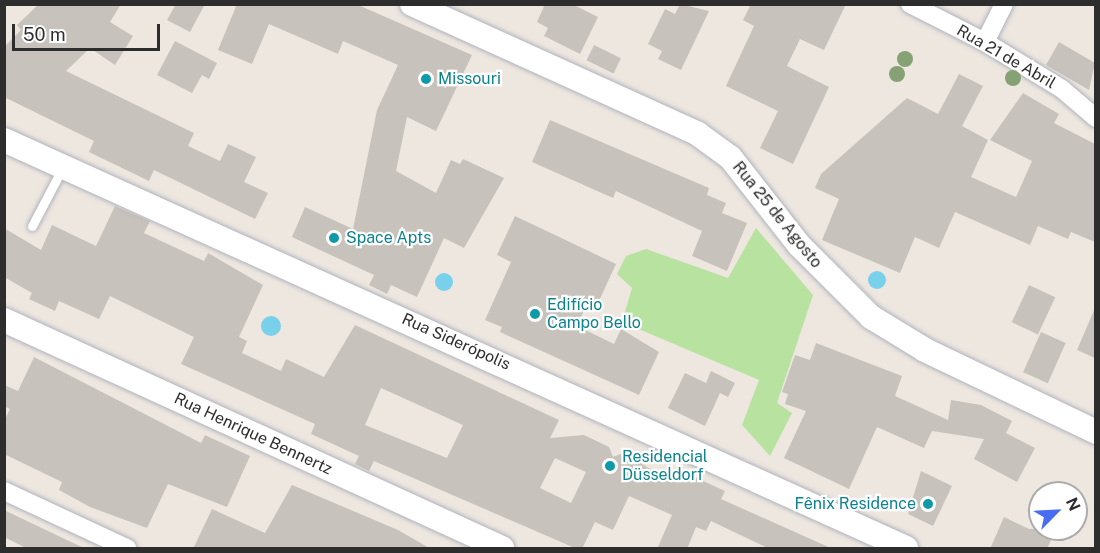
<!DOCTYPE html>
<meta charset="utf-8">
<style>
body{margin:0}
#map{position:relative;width:1100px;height:553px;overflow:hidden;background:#eee7e0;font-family:"Public Sans",sans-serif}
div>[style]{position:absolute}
.green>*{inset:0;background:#b8e29f}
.water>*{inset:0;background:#78d0eb}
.round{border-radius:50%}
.building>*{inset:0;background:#c7c2bb;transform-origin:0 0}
.roads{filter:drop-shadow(0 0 2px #b0b3bd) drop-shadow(0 0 2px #b0b3bd)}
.lane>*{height:9px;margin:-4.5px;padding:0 4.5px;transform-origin:4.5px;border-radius:4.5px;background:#fff}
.street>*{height:18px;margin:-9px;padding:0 9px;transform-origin:9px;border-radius:9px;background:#fff}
.secondary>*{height:24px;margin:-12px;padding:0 12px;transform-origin:12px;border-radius:12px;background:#fff}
.trees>*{width:16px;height:16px;margin:-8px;border-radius:50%;background:#86a275}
.dots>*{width:16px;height:16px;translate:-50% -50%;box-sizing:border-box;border:3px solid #fff;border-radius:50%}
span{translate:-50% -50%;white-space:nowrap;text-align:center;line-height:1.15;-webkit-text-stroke:4.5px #fff;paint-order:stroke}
.street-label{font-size:16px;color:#2d2d2d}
.culture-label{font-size:16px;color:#0d838f}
.left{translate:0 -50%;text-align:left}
.right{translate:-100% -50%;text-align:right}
.frame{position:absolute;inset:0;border:6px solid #2d2d2d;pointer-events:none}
.north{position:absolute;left:1028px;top:481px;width:60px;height:60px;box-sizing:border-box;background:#fff;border:2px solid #ababab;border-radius:50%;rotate:66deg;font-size:16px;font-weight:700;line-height:24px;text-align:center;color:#2d2d2d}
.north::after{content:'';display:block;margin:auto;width:21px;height:27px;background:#486df3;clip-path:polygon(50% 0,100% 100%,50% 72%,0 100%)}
.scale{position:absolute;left:12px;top:24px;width:148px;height:27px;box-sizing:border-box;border:3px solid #2d2d2d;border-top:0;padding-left:8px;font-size:18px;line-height:21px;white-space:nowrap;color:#2d2d2d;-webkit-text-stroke:4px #fff;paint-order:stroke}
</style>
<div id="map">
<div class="green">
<div style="clip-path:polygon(756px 228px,813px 295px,777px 403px,792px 413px,770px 456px,742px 425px,759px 380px,622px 322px,632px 288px,617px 274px,626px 256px,646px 249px,728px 278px)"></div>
</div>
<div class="water">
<div class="round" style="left:868px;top:271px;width:18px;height:18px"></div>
<div class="round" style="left:435px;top:273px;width:18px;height:18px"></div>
<div class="round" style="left:261px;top:316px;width:20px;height:20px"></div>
</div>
<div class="building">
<div style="clip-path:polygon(39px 4px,121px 4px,110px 22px,133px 36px,115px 65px,90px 48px,66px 71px,194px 133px,188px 146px,220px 161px,228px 144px,256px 157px,244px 182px,268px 193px,255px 219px,154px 170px,149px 181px,89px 152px,94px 141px,4px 97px,4px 47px,21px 30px,17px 25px)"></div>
<div style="clip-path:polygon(176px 4px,205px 4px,190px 32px,167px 20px)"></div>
<div style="clip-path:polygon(237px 4px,356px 4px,472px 55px,436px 131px,407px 117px,396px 171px,436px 193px,451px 160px,460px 164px,463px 159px,504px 178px,464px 248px,444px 238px,417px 297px,391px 285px,387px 294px,369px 285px,374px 275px,292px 237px,305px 207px,353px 229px,377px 110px,398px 65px,343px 41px,338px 54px,269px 24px,252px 64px,218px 50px)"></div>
<div style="clip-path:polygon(545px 4px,572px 4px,598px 17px,580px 54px,544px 36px,548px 28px,537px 22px)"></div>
<div style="clip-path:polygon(680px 4px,709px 11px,681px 70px,658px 59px,662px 51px,648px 44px,665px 9px,675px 14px)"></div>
<div style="clip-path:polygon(751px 4px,846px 4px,824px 50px,800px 39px,787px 66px,829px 87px,793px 164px,760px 148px,778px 111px,726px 86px,754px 26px,743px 20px)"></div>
<div style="clip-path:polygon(175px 41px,217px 63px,209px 79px,202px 75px,192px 93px,157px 75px)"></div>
<div style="clip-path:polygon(1059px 42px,1095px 63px,1089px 90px,1046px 65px)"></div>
<div style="left:594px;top:45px;width:30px;height:17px;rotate:26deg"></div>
<div style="clip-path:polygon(959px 74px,983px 86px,962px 126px,988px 140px,971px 177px,1016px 197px,1032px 161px,990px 140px,1023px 93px,1059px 114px,1054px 123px,1095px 144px,1095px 242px,1071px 232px,1068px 239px,1038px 226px,1030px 245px,955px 212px,939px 248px,915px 237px,900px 273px,822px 240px,839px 199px,815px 188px,821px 174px,907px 98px,938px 114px)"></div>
<div style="clip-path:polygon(550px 120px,709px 188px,707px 195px,726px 203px,722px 213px,747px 223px,727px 271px,692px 256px,702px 231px,616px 191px,613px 198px,532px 162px)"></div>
<div style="clip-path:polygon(evenodd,115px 206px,150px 221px,144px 233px,204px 261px,208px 253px,263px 285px,239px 337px,247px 341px,242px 353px,281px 371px,286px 359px,324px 377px,355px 325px,559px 420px,550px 438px,584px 435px,609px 447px,613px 457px,623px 453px,671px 481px,677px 469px,725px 491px,721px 499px,833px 549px,770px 549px,711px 521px,706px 531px,696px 527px,687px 549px,657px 549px,672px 515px,629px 496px,613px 530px,595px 522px,582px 549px,577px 549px,374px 461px,369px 471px,355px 464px,359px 456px,311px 434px,315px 424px,181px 364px,194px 337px,110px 296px,99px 319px,59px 301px,55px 311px,29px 299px,32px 293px,4px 277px,4px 228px,41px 250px,52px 225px,96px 246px,115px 206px,381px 388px,463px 425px,447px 458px,365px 425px,381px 388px,115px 206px,555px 458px,586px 472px,571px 503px,540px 488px,555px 458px)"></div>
<div style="clip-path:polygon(515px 216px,616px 264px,598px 303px,589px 299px,577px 326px,614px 344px,621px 329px,659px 352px,639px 395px,500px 332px,502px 327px,485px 320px,511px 262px,497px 255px)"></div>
<div style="left:1029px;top:285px;width:29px;height:41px;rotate:25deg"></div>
<div style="clip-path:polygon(1095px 308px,1095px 358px,1077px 350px)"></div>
<div style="left:1041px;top:332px;width:27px;height:44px;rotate:24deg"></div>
<div style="clip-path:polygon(816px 343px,902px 376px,895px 396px,948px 420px,951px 400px,981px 405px,1012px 421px,1006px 433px,1035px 448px,1017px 482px,974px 459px,984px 439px,932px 431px,924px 448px,877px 427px,849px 489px,784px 458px,806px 411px,785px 404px,788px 394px,782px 392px,795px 355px,810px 360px)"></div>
<div style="clip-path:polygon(34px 357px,201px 443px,205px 435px,250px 456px,227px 507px,168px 484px,147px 528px,90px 507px,59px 490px,62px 482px,4px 454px,4px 421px,10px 409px,4px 406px,4px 385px,18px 391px)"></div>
<div style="clip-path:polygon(711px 371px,735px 383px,728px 397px,720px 393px,705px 426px,668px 408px,685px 373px,706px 383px)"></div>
<div style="clip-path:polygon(921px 471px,952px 486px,933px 526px,908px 514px)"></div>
<div style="clip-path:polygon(292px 485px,398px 530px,431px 549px,193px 549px,212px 509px,265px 533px)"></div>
<div style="clip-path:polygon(4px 510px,86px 549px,28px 549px,4px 537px)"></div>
<div style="clip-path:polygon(1004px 517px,1029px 529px,1056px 529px,1047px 549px,990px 549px)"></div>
</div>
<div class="roads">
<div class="lane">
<div style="left:32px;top:226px;width:67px;rotate:-62.3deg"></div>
</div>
<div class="street">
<div style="left:910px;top:4px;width:84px;rotate:26.9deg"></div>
<div style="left:985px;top:42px;width:90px;rotate:31.4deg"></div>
<div style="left:1062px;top:89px;width:45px;rotate:40.5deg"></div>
<div style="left:985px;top:42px;width:42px;rotate:-63.4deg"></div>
<div style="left:4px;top:491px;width:136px;rotate:24.9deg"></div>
</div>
<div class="secondary">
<div style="left:412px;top:4px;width:314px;rotate:24.4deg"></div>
<div style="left:698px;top:134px;width:39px;rotate:36deg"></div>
<div style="left:730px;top:157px;width:112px;rotate:51.9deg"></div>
<div style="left:799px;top:245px;width:102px;rotate:45deg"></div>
<div style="left:871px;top:317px;width:63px;rotate:31.4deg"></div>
<div style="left:925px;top:350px;width:190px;rotate:25.6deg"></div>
<div style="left:4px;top:140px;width:990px;rotate:24.34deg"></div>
<div style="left:4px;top:320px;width:548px;rotate:24.6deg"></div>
</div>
</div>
<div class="trees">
<div style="left:905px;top:59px"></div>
<div style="left:897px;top:74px"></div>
<div style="left:1013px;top:78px"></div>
</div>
<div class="dots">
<div style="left:426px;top:79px;background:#0f9aa8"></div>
<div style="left:334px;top:238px;background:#0f9aa8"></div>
<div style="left:535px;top:314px;background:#0f9aa8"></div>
<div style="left:610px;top:466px;background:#0f9aa8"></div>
<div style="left:928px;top:504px;background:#0f9aa8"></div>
</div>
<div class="street-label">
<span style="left:1006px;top:57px;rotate:30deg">Rua 21 de Abril</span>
<span style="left:777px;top:215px;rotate:51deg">Rua 25 de Agosto</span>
<span style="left:456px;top:342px;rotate:24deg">Rua Siderópolis</span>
<span style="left:253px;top:434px;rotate:25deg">Rua Henrique Bennertz</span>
</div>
<div class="culture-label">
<span class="left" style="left:438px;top:79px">Missouri</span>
<span class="left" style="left:346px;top:238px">Space Apts</span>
<span class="left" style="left:547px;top:314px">Edifício<br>Campo Bello</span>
<span class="left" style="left:622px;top:466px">Residencial<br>Düsseldorf</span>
<span class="right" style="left:916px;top:504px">Fênix Residence</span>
</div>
<div class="frame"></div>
<div class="north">N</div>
<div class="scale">50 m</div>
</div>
